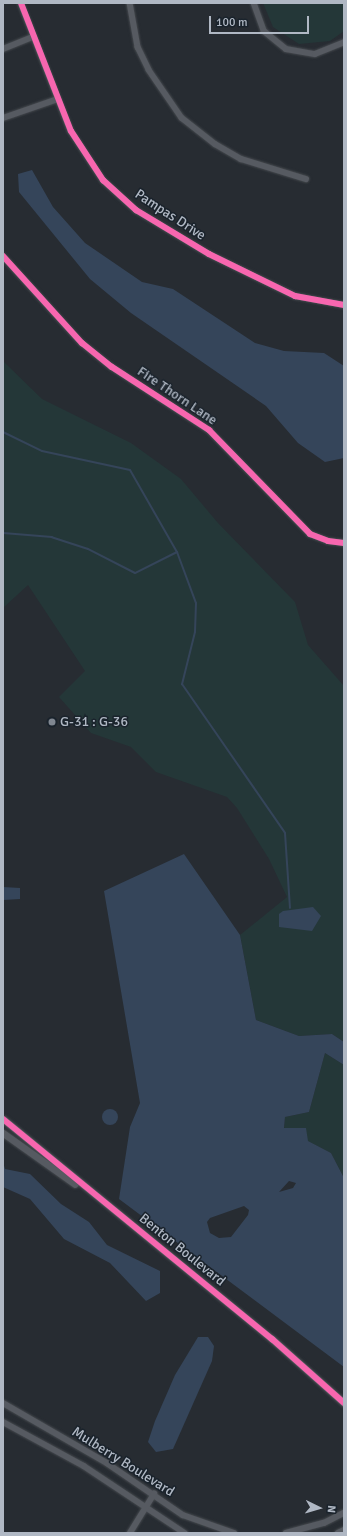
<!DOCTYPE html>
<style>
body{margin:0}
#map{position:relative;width:347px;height:1536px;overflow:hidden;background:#272c32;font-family:Signika,sans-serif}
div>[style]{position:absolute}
.green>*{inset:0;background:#243738}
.water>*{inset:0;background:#35455a}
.round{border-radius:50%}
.stream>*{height:2px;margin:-1px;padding:0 1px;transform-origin:1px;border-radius:1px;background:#35455a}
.roads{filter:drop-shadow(0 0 1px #44484d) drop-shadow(0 0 1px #44484d)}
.minor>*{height:5.5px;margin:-2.75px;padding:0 2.75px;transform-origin:2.75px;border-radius:2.75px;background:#565a61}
.tertiary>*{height:7px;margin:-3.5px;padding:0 3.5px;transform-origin:3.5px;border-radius:3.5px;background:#565a61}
.cycleway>*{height:6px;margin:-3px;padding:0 3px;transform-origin:3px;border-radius:3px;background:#f766af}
.dots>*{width:11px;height:11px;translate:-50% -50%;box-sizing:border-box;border:2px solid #1a232c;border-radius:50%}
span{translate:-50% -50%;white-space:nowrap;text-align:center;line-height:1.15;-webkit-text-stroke:3px #1a232c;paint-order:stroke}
.street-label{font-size:14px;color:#b0b8c4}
.poi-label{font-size:14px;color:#b0b8c4}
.left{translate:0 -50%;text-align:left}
.frame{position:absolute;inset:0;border:4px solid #b0b8c4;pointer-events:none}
.north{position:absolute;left:299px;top:1488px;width:40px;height:40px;-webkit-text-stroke:3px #1a232c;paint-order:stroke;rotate:95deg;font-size:11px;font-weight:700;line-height:16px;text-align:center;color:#b0b8c4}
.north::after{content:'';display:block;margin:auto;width:14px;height:18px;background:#b0b8c4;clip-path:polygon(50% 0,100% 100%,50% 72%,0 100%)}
.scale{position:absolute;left:209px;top:16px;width:100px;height:18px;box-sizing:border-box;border:2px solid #b0b8c4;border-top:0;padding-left:5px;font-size:12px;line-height:14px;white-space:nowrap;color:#b0b8c4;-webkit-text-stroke:3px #1a232c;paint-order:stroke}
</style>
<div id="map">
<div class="green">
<div style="clip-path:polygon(263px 3px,344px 3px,344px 31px,330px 41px,299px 44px,273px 27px)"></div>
<div style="clip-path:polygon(3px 361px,42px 399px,131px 443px,181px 479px,218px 523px,295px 602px,308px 645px,344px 686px,344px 1042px,332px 1034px,299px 1036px,256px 1020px,240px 935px,287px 897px,269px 859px,237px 808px,227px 797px,156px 772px,131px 747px,91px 733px,59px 697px,85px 671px,28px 585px,3px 608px)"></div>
<div style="clip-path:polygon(325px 1053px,344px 1065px,344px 1178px,331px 1153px,284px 1129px,285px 1117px,309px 1112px)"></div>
</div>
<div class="water">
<div style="clip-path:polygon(32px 170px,53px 207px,85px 243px,142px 282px,173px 289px,255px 343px,284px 351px,324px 353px,344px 366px,344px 458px,325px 462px,298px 443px,266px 406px,131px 313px,90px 279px,19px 192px,18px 174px)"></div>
<div style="clip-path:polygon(evenodd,184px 854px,240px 935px,256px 1020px,299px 1036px,332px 1034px,344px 1042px,344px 1065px,325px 1053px,309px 1112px,285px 1117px,284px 1128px,306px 1128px,308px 1141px,331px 1153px,344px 1178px,344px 1367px,119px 1199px,130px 1127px,140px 1103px,104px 891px,184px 854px,289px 1181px,296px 1183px,293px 1188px,279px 1192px,289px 1181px,184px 854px,244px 1206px,249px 1210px,248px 1215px,231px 1237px,219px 1238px,210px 1233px,207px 1222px,210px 1218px,244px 1206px)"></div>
<div style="clip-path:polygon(3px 887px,20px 888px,20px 899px,3px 900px)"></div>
<div style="clip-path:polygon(313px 907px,321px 916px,312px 931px,279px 927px,279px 914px,283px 911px)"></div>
<div class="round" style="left:102px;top:1109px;width:16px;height:16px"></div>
<div style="clip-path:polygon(3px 1162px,5px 1169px,30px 1174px,61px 1204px,89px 1222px,107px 1245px,160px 1271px,160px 1293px,146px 1301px,110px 1263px,64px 1239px,30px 1199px,3px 1187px)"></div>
<div style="clip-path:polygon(198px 1337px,208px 1337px,214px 1346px,212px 1361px,173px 1449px,156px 1452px,148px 1442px,155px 1421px,175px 1375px)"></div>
</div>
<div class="stream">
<div style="left:3px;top:432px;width:43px;rotate:26deg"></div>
<div style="left:42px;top:451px;width:90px;rotate:12.2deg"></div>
<div style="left:130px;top:470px;width:95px;rotate:60.2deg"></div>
<div style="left:177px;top:552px;width:47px;rotate:153.4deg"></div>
<div style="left:135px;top:573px;width:53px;rotate:-152.9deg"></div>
<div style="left:88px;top:549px;width:38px;rotate:-162deg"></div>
<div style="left:52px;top:537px;width:49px;rotate:-175.3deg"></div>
<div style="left:177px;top:552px;width:54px;rotate:69.6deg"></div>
<div style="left:196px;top:603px;width:29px;rotate:92deg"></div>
<div style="left:195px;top:632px;width:54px;rotate:104deg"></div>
<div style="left:182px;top:684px;width:181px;rotate:55.3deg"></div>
<div style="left:285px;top:833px;width:75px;rotate:86.2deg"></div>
</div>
<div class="roads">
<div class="minor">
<div style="left:21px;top:3px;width:137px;rotate:68.7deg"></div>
<div style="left:71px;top:131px;width:59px;rotate:56.9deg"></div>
<div style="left:103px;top:180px;width:45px;rotate:42.3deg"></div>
<div style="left:136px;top:210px;width:85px;rotate:31.1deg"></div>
<div style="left:209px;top:254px;width:96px;rotate:26deg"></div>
<div style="left:295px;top:296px;width:50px;rotate:10.4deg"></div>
<div style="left:130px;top:3px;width:45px;rotate:79.7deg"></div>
<div style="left:138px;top:47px;width:25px;rotate:64deg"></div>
<div style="left:149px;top:70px;width:58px;rotate:55.5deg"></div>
<div style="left:182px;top:118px;width:42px;rotate:38.2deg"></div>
<div style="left:215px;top:144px;width:30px;rotate:30deg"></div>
<div style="left:241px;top:159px;width:68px;rotate:17.1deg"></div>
<div style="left:254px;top:3px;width:30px;rotate:70deg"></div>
<div style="left:264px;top:31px;width:28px;rotate:39deg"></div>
<div style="left:286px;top:49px;width:29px;rotate:10deg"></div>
<div style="left:315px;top:54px;width:31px;rotate:-22deg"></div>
<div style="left:3px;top:49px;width:32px;rotate:-22deg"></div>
<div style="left:3px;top:118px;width:58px;rotate:-19.1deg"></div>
<div style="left:3px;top:256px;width:118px;rotate:47.8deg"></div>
<div style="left:82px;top:343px;width:38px;rotate:39deg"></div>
<div style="left:112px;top:367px;width:116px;rotate:33deg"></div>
<div style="left:209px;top:430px;width:145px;rotate:45.8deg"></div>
<div style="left:310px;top:534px;width:19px;rotate:21deg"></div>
<div style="left:328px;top:541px;width:16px;rotate:7deg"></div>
<div style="left:3px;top:1403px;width:120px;rotate:30deg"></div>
<div style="left:107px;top:1463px;width:92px;rotate:34.4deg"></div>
<div style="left:183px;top:1515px;width:54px;rotate:19.4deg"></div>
<div style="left:3px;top:1422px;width:92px;rotate:28.5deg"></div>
<div style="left:84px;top:1466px;width:121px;rotate:33.6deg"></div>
<div style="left:130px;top:1533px;width:46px;rotate:-58.4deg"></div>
<div style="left:286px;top:1533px;width:39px;rotate:-15deg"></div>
<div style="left:324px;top:1523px;width:22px;rotate:-27deg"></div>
<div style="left:338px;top:1533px;width:7px;rotate:-27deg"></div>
</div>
<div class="tertiary">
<div style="left:3px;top:1119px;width:348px;rotate:39.3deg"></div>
<div style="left:272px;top:1339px;width:96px;rotate:41.6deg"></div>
<div style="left:3px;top:1133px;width:88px;rotate:35.3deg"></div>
</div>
</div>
<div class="cycleway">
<div style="left:21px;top:3px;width:137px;rotate:68.7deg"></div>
<div style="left:71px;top:131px;width:59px;rotate:56.9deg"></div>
<div style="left:103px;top:180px;width:45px;rotate:42.3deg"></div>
<div style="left:136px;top:210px;width:85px;rotate:31.1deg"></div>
<div style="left:209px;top:254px;width:96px;rotate:26deg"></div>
<div style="left:295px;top:296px;width:50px;rotate:10.4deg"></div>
<div style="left:3px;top:256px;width:118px;rotate:47.8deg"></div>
<div style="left:82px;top:343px;width:38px;rotate:39deg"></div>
<div style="left:112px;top:367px;width:116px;rotate:33deg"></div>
<div style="left:209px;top:430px;width:145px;rotate:45.8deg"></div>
<div style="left:310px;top:534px;width:19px;rotate:21deg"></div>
<div style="left:328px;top:541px;width:16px;rotate:7deg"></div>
<div style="left:3px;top:1119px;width:348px;rotate:39.3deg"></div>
<div style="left:272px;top:1339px;width:96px;rotate:41.6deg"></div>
</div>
<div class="dots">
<div style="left:52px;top:722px;background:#808791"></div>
</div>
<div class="street-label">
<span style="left:170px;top:215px;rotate:33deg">Pampas Drive</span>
<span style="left:177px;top:396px;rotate:34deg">Fire Thorn Lane</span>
<span style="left:182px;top:1250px;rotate:39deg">Benton Boulevard</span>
<span style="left:123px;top:1462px;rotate:32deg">Mulberry Boulevard</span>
</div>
<div class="poi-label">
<span class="left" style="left:60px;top:722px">G-31 : G-36</span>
</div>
<div class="frame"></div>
<div class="north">N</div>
<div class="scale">100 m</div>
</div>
